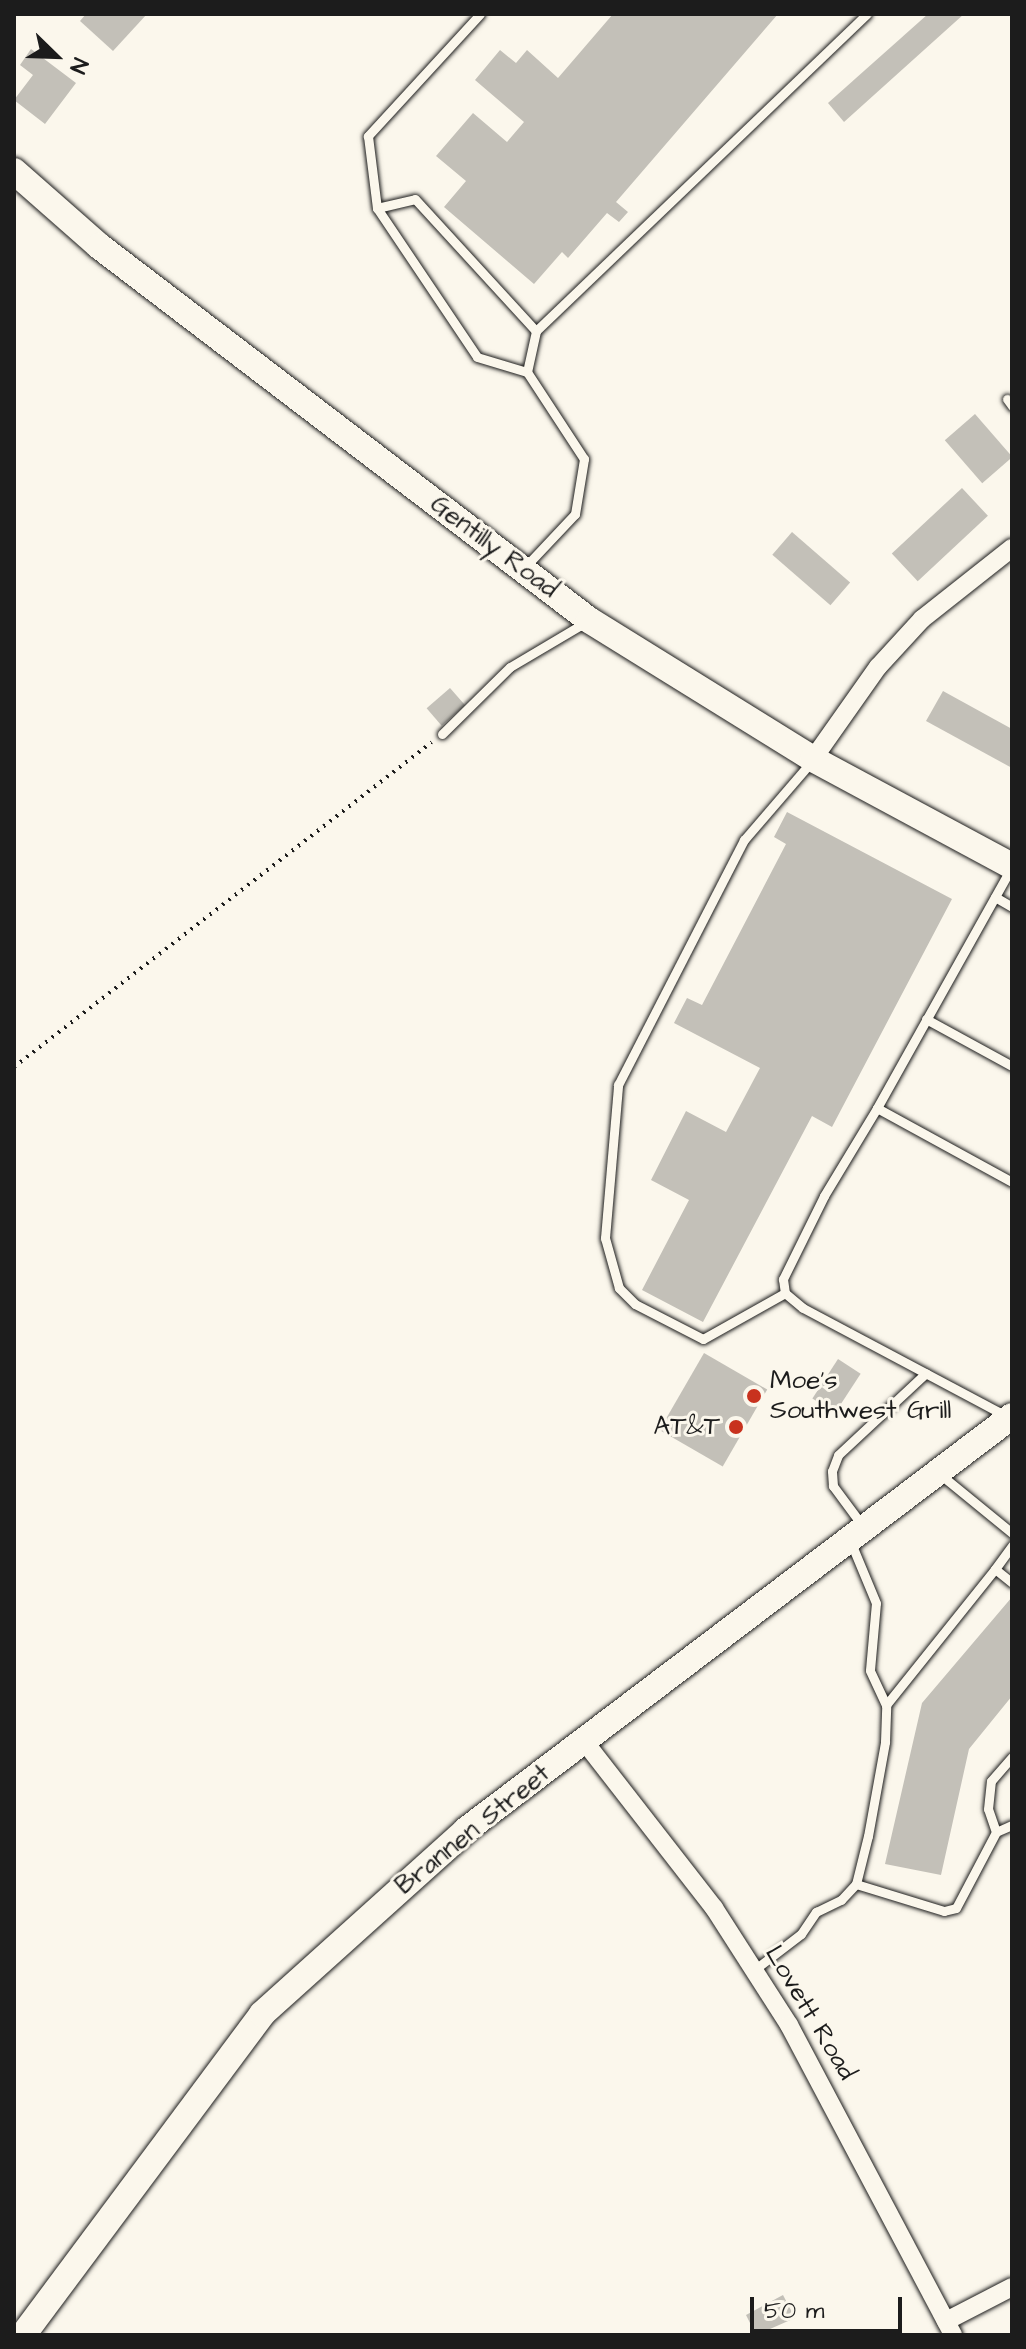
<!DOCTYPE html>
<style>
body{margin:0}
#map{position:relative;width:1026px;height:2349px;overflow:hidden;background:#fbf7ec;font-family:"Architects Daughter",sans-serif}
div>[style]{position:absolute}
.building>*{inset:0;background:#c3c0b8;transform-origin:0 0}
.path>*{height:4px;margin-top:-2px;transform-origin:0;background:repeating-linear-gradient(90deg,#1c1c1c 0 2px,transparent 0 8px)}
.roads{filter:drop-shadow(0 0 2px #1c1c1c) drop-shadow(0 0 2px #1c1c1c)}
.lane>*{height:9px;margin:-4.5px;padding:0 4.5px;transform-origin:4.5px;border-radius:4.5px;background:#fbf7ec}
.street>*{height:18px;margin:-9px;padding:0 9px;transform-origin:9px;border-radius:9px;background:#fbf7ec}
.secondary>*{height:26px;margin:-13px;padding:0 13px;transform-origin:13px;border-radius:13px;background:#fbf7ec}
.dots>*{width:22px;height:22px;translate:-50% -50%;box-sizing:border-box;border:4px solid #fbf7ec;border-radius:50%}
span{translate:-50% -50%;white-space:nowrap;text-align:center;line-height:1.15;-webkit-text-stroke:6px #fbf7ec;paint-order:stroke}
.street-label{font-size:26px;color:#1c1c1c}
.poi-label{font-size:26px;color:#1c1c1c}
.left{translate:0 -50%;text-align:left}
.right{translate:-100% -50%;text-align:right}
.frame{position:absolute;inset:0;border:16px solid #1c1c1c;pointer-events:none}
.north{position:absolute;left:16px;top:16px;width:80px;height:80px;-webkit-text-stroke:6px #fbf7ec;paint-order:stroke;rotate:113deg;font-size:22px;font-weight:700;line-height:32px;text-align:center;color:#1c1c1c}
.north::after{content:'';display:block;margin:auto;width:28px;height:36px;background:#1c1c1c;clip-path:polygon(50% 0,100% 100%,50% 72%,0 100%)}
.scale{position:absolute;left:750px;top:2297px;width:152px;height:36px;box-sizing:border-box;border:4px solid #1c1c1c;border-top:0;padding-left:10px;font-size:24px;line-height:28px;white-space:nowrap;color:#1c1c1c;-webkit-text-stroke:6px #fbf7ec;paint-order:stroke}
</style>
<div id="map">
<div class="building">
<div style="clip-path:polygon(86px 14px,147px 14px,113px 51px,80px 21px)"></div>
<div style="clip-path:polygon(613px 14px,778px 14px,616px 202px,628px 212px,619px 222px,607px 213px,568px 258px,562px 252px,534px 284px,444px 207px,466px 181px,436px 156px,473px 113px,507px 142px,524px 122px,475px 80px,500px 50px,516px 63px,527px 50px,558px 78px)"></div>
<div style="clip-path:polygon(928px 14px,964px 14px,844px 122px,828px 103px)"></div>
<div style="clip-path:polygon(31px 49px,76px 83px,45px 124px,14px 100px,33px 75px,20px 65px)"></div>
<div style="left:975px;top:414px;width:57px;height:40px;rotate:49deg"></div>
<div style="left:962px;top:488px;width:38px;height:96px;rotate:47deg"></div>
<div style="left:792px;top:532px;width:77px;height:30px;rotate:41deg"></div>
<div style="left:450px;top:688px;width:23px;height:31px;rotate:49deg"></div>
<div style="clip-path:polygon(943px 691px,1012px 729px,1012px 768px,926px 721px)"></div>
<div style="clip-path:polygon(787px 812px,952px 899px,832px 1127px,812px 1116px,703px 1322px,642px 1290px,689px 1200px,651px 1180px,686px 1111px,726px 1132px,760px 1068px,674px 1023px,687px 998px,702px 1005px,786px 844px,774px 837px)"></div>
<div style="left:704px;top:1353px;width:73px;height:89px;rotate:30deg"></div>
<div style="left:838px;top:1359px;width:27px;height:47px;rotate:33deg"></div>
<div style="clip-path:polygon(1012px 1597px,1012px 1696px,969px 1749px,941px 1875px,885px 1864px,922px 1703px)"></div>
<div style="clip-path:polygon(783px 2295px,795px 2318px,756px 2335px,746px 2315px)"></div>
</div>
<div class="path">
<div style="left:14px;top:1067px;width:529px;rotate:-37.87deg"></div>
</div>
<div class="roads">
<div class="lane">
<div style="left:480px;top:14px;width:166px;rotate:132.6deg"></div>
<div style="left:368px;top:136px;width:73px;rotate:82.9deg"></div>
<div style="left:377px;top:208px;width:179px;rotate:56.1deg"></div>
<div style="left:477px;top:357px;width:52px;rotate:16.7deg"></div>
<div style="left:377px;top:208px;width:39px;rotate:-13deg"></div>
<div style="left:415px;top:199px;width:179px;rotate:47.5deg"></div>
<div style="left:1007px;top:399px;width:9px;rotate:54deg"></div>
<div style="left:525px;top:567px;width:73px;rotate:-46.7deg"></div>
<div style="left:575px;top:514px;width:56px;rotate:-80.7deg"></div>
<div style="left:584px;top:459px;width:104px;rotate:-123.2deg"></div>
<div style="left:527px;top:372px;width:42px;rotate:-77.6deg"></div>
<div style="left:536px;top:331px;width:458px;rotate:-43.8deg"></div>
<div style="left:442px;top:734px;width:95px;rotate:-44.6deg"></div>
<div style="left:510px;top:667px;width:88px;rotate:-30.6deg"></div>
<div style="left:1010px;top:870px;width:273px;rotate:119.2deg"></div>
<div style="left:877px;top:1108px;width:154px;rotate:28.7deg"></div>
<div style="left:995px;top:897px;width:20px;rotate:30deg"></div>
<div style="left:926px;top:1019px;width:98px;rotate:28.7deg"></div>
<div style="left:877px;top:1108px;width:103px;rotate:121.1deg"></div>
<div style="left:824px;top:1196px;width:93px;rotate:116.3deg"></div>
<div style="left:783px;top:1279px;width:14px;rotate:82deg"></div>
<div style="left:785px;top:1293px;width:23px;rotate:40deg"></div>
<div style="left:803px;top:1308px;width:232px;rotate:28deg"></div>
<div style="left:785px;top:1293px;width:94px;rotate:150.7deg"></div>
<div style="left:703px;top:1339px;width:76px;rotate:-152.8deg"></div>
<div style="left:635px;top:1304px;width:23px;rotate:-135deg"></div>
<div style="left:619px;top:1288px;width:52px;rotate:-105.6deg"></div>
<div style="left:605px;top:1238px;width:154px;rotate:-85.1deg"></div>
<div style="left:618px;top:1085px;width:276px;rotate:-62.8deg"></div>
<div style="left:744px;top:840px;width:103px;rotate:-49.3deg"></div>
<div style="left:941px;top:1475px;width:92px;rotate:39.2deg"></div>
<div style="left:862px;top:1525px;width:49px;rotate:-126.6deg"></div>
<div style="left:833px;top:1486px;width:15px;rotate:-94deg"></div>
<div style="left:832px;top:1471px;width:17px;rotate:-69deg"></div>
<div style="left:838px;top:1455px;width:120px;rotate:-43deg"></div>
<div style="left:995px;top:1569px;width:29px;rotate:-54deg"></div>
<div style="left:886px;top:1705px;width:174px;rotate:-51.3deg"></div>
<div style="left:995px;top:1569px;width:22px;rotate:39deg"></div>
<div style="left:996px;top:1832px;width:24px;rotate:-109deg"></div>
<div style="left:988px;top:1809px;width:28px;rotate:-84deg"></div>
<div style="left:991px;top:1781px;width:32px;rotate:-49deg"></div>
<div style="left:856px;top:1884px;width:92px;rotate:17.1deg"></div>
<div style="left:944px;top:1911px;width:12px;rotate:-14deg"></div>
<div style="left:956px;top:1908px;width:86px;rotate:-62.2deg"></div>
<div style="left:996px;top:1832px;width:17px;rotate:-24deg"></div>
<div style="left:754px;top:1970px;width:59px;rotate:-37.5deg"></div>
<div style="left:801px;top:1934px;width:27px;rotate:-56deg"></div>
<div style="left:816px;top:1912px;width:28px;rotate:-26deg"></div>
<div style="left:841px;top:1900px;width:22px;rotate:-47deg"></div>
<div style="left:856px;top:1884px;width:49px;rotate:-76deg"></div>
<div style="left:868px;top:1836px;width:96px;rotate:-79.7deg"></div>
<div style="left:885px;top:1742px;width:37px;rotate:-88deg"></div>
<div style="left:886px;top:1705px;width:38px;rotate:-115deg"></div>
<div style="left:870px;top:1670px;width:67px;rotate:-84.9deg"></div>
<div style="left:876px;top:1603px;width:65px;rotate:-112.6deg"></div>
</div>
<div class="street">
<div style="left:813px;top:759px;width:113px;rotate:-54.8deg"></div>
<div style="left:878px;top:667px;width:65px;rotate:-47.5deg"></div>
<div style="left:922px;top:619px;width:115px;rotate:-38.3deg"></div>
<div style="left:584px;top:1741px;width:212px;rotate:52.1deg"></div>
<div style="left:714px;top:1908px;width:139px;rotate:57.3deg"></div>
<div style="left:789px;top:2025px;width:351px;rotate:62.1deg"></div>
<div style="left:946px;top:2321px;width:74px;rotate:-27.3deg"></div>
</div>
<div class="secondary">
<div style="left:14px;top:171px;width:113px;rotate:41.4deg"></div>
<div style="left:99px;top:246px;width:616px;rotate:37.35deg"></div>
<div style="left:589px;top:620px;width:264px;rotate:31.8deg"></div>
<div style="left:813px;top:759px;width:226px;rotate:28.3deg"></div>
<div style="left:23px;top:2335px;width:400px;rotate:-53.3deg"></div>
<div style="left:262px;top:2014px;width:275px;rotate:-42deg"></div>
<div style="left:466px;top:1830px;width:685px;rotate:-37.17deg"></div>
</div>
</div>
<div class="dots">
<div style="left:754px;top:1396px;background:#c8321e"></div>
<div style="left:736px;top:1427px;background:#c8321e"></div>
</div>
<div class="street-label">
<span style="left:494px;top:547px;rotate:37deg">Gentilly Road</span>
<span style="left:473px;top:1830px;rotate:-39deg">Brannen Street</span>
<span style="left:810px;top:2013px;rotate:59deg">Lovett Road</span>
</div>
<div class="poi-label">
<span class="left" style="left:770px;top:1396px">Moe's<br>Southwest Grill</span>
<span class="right" style="left:720px;top:1427px">AT&amp;T</span>
</div>
<div class="frame"></div>
<div class="north">N</div>
<div class="scale">50 m</div>
</div>
